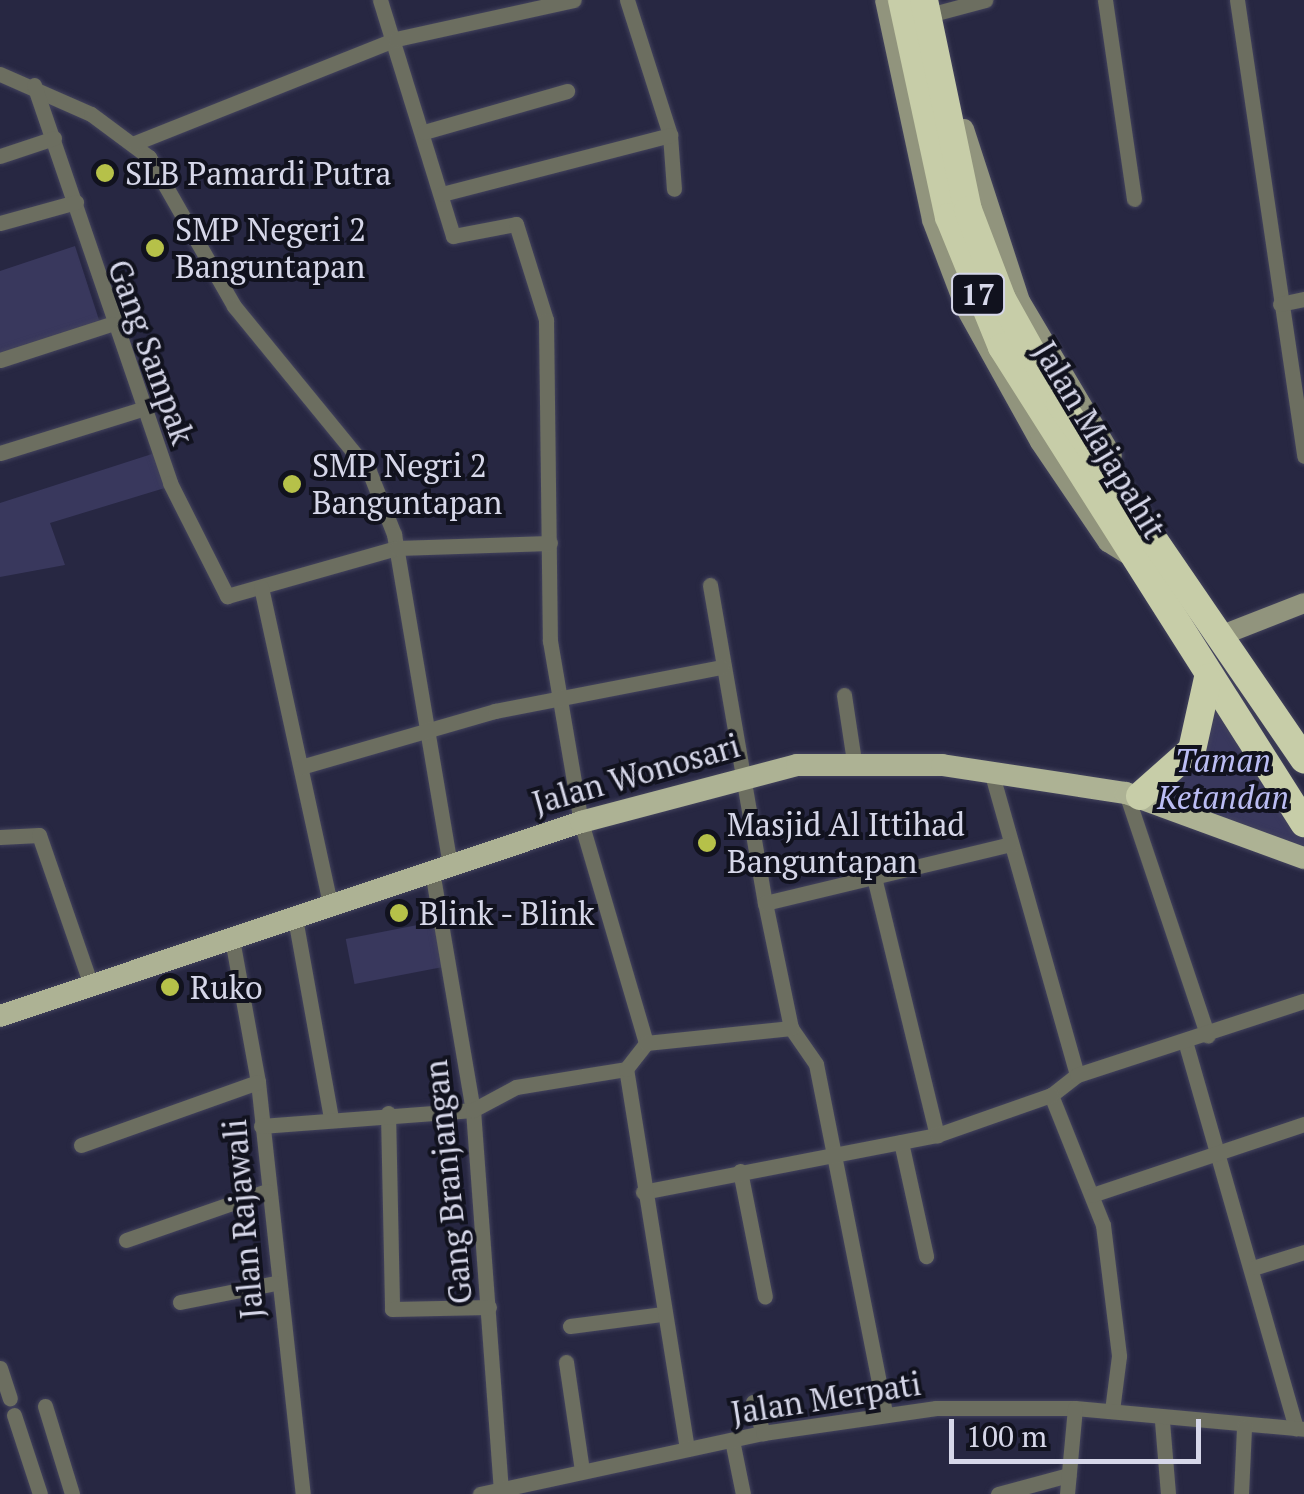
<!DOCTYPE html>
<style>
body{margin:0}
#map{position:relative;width:1304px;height:1494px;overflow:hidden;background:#272742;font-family:"PT Serif",serif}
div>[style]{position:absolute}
.green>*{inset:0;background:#39385d;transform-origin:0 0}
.roads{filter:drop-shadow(0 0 2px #43435d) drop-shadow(0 0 2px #43435d)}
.street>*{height:15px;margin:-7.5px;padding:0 7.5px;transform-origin:7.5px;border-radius:7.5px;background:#6c6e60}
.secondary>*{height:20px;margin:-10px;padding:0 10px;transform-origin:10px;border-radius:10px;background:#91947d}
.primary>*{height:22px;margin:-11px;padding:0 11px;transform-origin:11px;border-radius:11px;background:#adb294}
.highway>*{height:28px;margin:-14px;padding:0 14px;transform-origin:14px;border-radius:14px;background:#c7cda8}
.dots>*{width:28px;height:28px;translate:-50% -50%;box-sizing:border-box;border:5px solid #11121e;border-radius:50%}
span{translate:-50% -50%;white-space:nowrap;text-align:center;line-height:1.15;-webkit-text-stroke:8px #11121e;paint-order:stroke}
.shield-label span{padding:2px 8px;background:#11121e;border:2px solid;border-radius:8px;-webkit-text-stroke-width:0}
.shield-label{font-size:30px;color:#d6d7e9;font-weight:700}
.poi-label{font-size:32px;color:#d6d7e9}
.left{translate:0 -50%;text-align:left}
.street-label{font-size:32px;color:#d6d7e9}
.park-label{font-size:32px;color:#bbbdf4;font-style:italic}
.scale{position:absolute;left:949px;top:1419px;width:252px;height:45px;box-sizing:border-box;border:5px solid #d6d7e9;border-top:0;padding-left:12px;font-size:30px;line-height:35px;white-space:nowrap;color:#d6d7e9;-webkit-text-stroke:8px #11121e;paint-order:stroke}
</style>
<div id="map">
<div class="green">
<div style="clip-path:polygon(75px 246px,101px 326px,0 359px,0 271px)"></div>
<div style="clip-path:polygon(155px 453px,168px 487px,50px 523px,65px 565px,0 577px,0 503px)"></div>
<div style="clip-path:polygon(1215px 703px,1304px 835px,1304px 854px,1159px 799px,1182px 774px)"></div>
<div style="left:438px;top:921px;width:46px;height:94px;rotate:79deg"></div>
</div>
<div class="roads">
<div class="street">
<div style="left:380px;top:0;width:247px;rotate:72.8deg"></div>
<div style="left:453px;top:236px;width:64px;rotate:-10.8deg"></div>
<div style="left:516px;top:224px;width:101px;rotate:72.6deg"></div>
<div style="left:546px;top:320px;width:321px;rotate:89.3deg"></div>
<div style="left:550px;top:641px;width:184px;rotate:80.3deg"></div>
<div style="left:581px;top:822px;width:230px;rotate:73.6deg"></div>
<div style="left:627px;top:0;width:142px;rotate:72.3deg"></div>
<div style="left:670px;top:135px;width:54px;rotate:85.8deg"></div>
<div style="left:1105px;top:0;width:201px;rotate:81.7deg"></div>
<div style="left:1237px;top:0;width:461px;rotate:81.6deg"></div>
<div style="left:940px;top:12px;width:47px;rotate:-14.9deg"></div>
<div style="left:0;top:74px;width:99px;rotate:23.7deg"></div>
<div style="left:91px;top:114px;width:72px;rotate:36.6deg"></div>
<div style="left:149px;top:157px;width:172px;rotate:60.3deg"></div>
<div style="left:234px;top:306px;width:213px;rotate:50.7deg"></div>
<div style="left:369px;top:471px;width:68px;rotate:68.4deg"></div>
<div style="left:394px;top:534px;width:335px;rotate:80.4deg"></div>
<div style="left:34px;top:85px;width:421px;rotate:71.1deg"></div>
<div style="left:170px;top:483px;width:127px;rotate:63.2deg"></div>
<div style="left:227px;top:596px;width:177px;rotate:-15.8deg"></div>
<div style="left:397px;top:548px;width:153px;rotate:-1.9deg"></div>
<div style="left:424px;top:132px;width:149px;rotate:-16deg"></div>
<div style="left:135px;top:143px;width:281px;rotate:-21.7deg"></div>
<div style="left:396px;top:39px;width:182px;rotate:-12.4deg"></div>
<div style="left:0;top:156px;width:57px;rotate:-18.4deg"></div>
<div style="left:442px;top:194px;width:236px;rotate:-14.5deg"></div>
<div style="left:0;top:223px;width:79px;rotate:-15.4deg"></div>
<div style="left:1280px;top:304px;width:25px;rotate:-12deg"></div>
<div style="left:0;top:360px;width:117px;rotate:-18deg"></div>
<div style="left:0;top:453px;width:149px;rotate:-17.2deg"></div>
<div style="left:710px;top:585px;width:323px;rotate:80.2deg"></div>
<div style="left:261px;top:587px;width:329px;rotate:77.7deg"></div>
<div style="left:844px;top:695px;width:67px;rotate:81.4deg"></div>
<div style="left:301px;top:767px;width:202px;rotate:-16.1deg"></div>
<div style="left:495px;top:711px;width:231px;rotate:-11deg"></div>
<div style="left:991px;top:771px;width:316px;rotate:74.2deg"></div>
<div style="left:1077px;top:1075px;width:33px;rotate:142deg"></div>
<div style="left:1051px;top:1095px;width:140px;rotate:68.2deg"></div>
<div style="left:1103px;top:1225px;width:132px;rotate:83deg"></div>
<div style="left:1119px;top:1356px;width:55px;rotate:97.3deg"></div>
<div style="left:1126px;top:793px;width:256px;rotate:71.4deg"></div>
<div style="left:0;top:837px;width:39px;rotate:-3deg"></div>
<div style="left:39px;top:835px;width:159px;rotate:70.9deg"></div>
<div style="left:432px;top:871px;width:242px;rotate:80.3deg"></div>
<div style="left:473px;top:1110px;width:380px;rotate:85.8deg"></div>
<div style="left:874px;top:877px;width:266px;rotate:76.3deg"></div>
<div style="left:295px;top:918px;width:204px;rotate:79.8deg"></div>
<div style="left:232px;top:939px;width:145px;rotate:79.7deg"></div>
<div style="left:258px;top:1082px;width:414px;rotate:83.8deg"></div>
<div style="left:791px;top:1028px;width:44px;rotate:55.2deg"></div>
<div style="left:816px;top:1064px;width:355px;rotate:78.8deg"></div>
<div style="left:791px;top:1028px;width:128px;rotate:-101.7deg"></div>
<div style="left:765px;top:903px;width:253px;rotate:-13.5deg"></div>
<div style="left:1185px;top:1041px;width:403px;rotate:74deg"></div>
<div style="left:1077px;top:1075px;width:239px;rotate:-18.1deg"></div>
<div style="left:388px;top:1113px;width:196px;rotate:88.8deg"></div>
<div style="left:392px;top:1309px;width:97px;rotate:-1.2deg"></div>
<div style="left:261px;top:1126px;width:213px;rotate:-4.3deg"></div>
<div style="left:473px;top:1110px;width:49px;rotate:-28.1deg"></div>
<div style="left:516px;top:1087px;width:111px;rotate:-9.3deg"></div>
<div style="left:901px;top:1142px;width:117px;rotate:77.6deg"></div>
<div style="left:81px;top:1145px;width:188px;rotate:-19.6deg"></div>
<div style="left:740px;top:1171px;width:128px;rotate:78.8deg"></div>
<div style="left:643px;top:1192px;width:299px;rotate:-11deg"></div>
<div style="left:937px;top:1135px;width:121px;rotate:-19.3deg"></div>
<div style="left:1092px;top:1195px;width:224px;rotate:-18.5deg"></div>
<div style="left:126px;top:1240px;width:149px;rotate:-19.2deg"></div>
<div style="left:1256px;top:1267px;width:50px;rotate:-17.4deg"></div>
<div style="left:180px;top:1302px;width:98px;rotate:-11.2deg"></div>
<div style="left:570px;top:1326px;width:94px;rotate:-7.4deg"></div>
<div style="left:566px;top:1362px;width:110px;rotate:81.6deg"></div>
<div style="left:0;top:1368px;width:32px;rotate:72deg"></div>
<div style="left:753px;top:1402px;width:33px;rotate:72deg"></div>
<div style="left:45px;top:1406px;width:92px;rotate:72.9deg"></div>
<div style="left:14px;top:1415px;width:83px;rotate:71.8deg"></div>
<div style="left:1162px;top:1421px;width:73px;rotate:85.3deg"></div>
<div style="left:732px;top:1440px;width:55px;rotate:78.5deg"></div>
<div style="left:687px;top:1449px;width:385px;rotate:-99.1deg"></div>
<div style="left:626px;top:1069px;width:33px;rotate:-52deg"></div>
<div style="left:646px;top:1043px;width:146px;rotate:-5.9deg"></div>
<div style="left:480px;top:1494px;width:289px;rotate:-12.2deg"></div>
<div style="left:763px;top:1433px;width:175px;rotate:-8.2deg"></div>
<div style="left:936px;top:1408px;width:139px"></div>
<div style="left:1075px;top:1408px;width:230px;rotate:5.2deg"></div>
<div style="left:998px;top:1494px;width:73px;rotate:-15deg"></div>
<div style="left:1067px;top:1494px;width:86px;rotate:-84.7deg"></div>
<div style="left:1241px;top:1494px;width:67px;rotate:-87.4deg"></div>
</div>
<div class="secondary">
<div style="left:885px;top:0;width:225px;rotate:77.9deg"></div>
<div style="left:932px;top:220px;width:93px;rotate:69.2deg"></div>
<div style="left:965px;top:307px;width:154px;rotate:60.9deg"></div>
<div style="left:1040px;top:442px;width:121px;rotate:55.8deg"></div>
<div style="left:1108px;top:542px;width:26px;rotate:32deg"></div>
<div style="left:964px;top:129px;width:181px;rotate:72deg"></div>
<div style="left:1020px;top:301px;width:180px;rotate:59.3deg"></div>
<div style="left:1220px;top:636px;width:90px;rotate:-21.4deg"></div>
</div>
<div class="primary">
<div style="left:0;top:1016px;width:613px;rotate:-18.46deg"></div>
<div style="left:581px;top:822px;width:223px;rotate:-14.8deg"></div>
<div style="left:797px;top:765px;width:145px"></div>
<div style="left:942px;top:765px;width:186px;rotate:8.7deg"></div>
<div style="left:1126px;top:793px;width:189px;rotate:20.1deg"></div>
</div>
<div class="highway">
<div style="left:902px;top:0;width:222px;rotate:77.8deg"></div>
<div style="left:949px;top:217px;width:140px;rotate:67.8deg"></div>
<div style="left:1002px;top:347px;width:564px;rotate:57.61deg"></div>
<div style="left:924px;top:0;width:215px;rotate:78.2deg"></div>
<div style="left:968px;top:210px;width:95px;rotate:69.1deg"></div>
<div style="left:1002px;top:299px;width:119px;rotate:60.9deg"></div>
<div style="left:1060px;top:403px;width:432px;rotate:55.6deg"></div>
<div style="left:1140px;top:796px;width:69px;rotate:-41.5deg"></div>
<div style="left:1192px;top:750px;width:74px;rotate:-77.5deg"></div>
</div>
</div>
<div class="dots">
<div style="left:105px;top:173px;background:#b6c149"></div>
<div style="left:155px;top:248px;background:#b6c149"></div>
<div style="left:292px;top:484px;background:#b6c149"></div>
<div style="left:707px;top:843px;background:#b6c149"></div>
<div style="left:399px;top:913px;background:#b6c149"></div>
<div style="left:170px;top:987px;background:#b6c149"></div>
</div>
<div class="shield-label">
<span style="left:978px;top:294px">17</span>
</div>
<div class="poi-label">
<span class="left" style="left:125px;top:173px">SLB Pamardi Putra</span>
<span class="left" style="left:175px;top:248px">SMP Negeri 2<br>Banguntapan</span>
<span class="left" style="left:312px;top:484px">SMP Negri 2<br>Banguntapan</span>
<span class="left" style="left:727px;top:843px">Masjid Al Ittihad<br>Banguntapan</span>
<span class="left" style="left:419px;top:913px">Blink - Blink</span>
<span class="left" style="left:190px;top:987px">Ruko</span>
</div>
<div class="street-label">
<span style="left:151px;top:352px;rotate:70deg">Gang Sampak</span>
<span style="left:1100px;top:440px;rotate:59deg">Jalan Majapahit</span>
<span style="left:636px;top:774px;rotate:-16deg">Jalan Wonosari</span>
<span style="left:448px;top:1182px;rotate:-96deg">Gang Branjangan</span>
<span style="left:243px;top:1219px;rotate:-95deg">Jalan Rajawali</span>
<span style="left:826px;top:1398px;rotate:-9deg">Jalan Merpati</span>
</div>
<div class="park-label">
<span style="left:1223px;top:779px">Taman<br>Ketandan</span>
</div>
<div class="scale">100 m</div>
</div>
